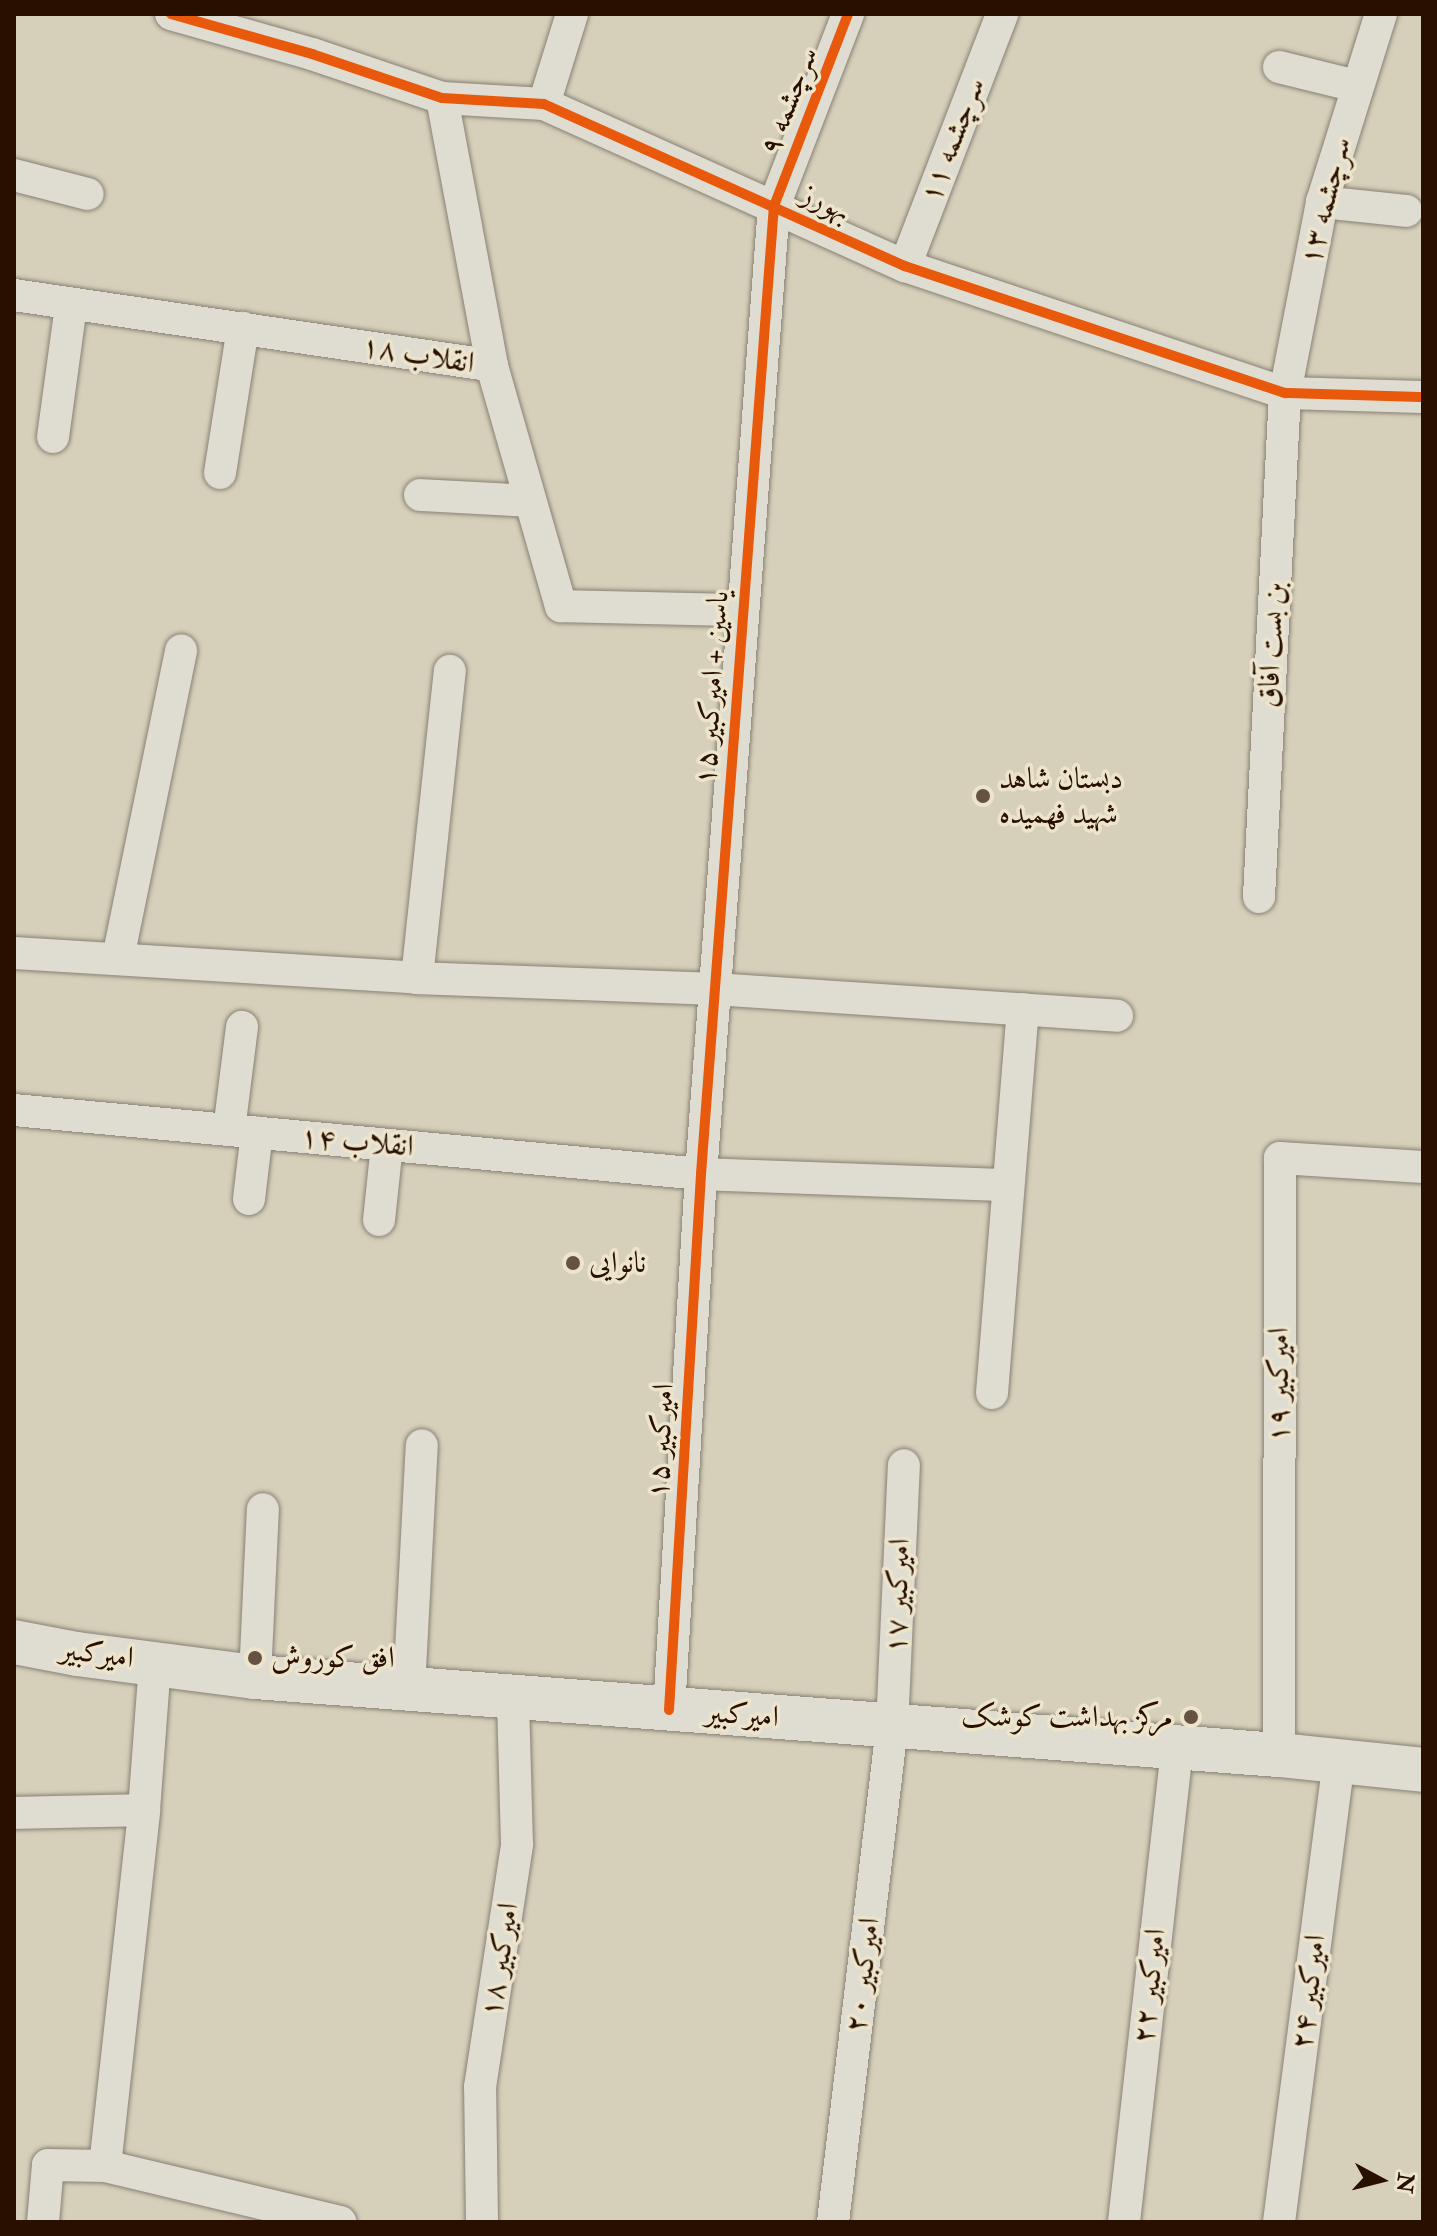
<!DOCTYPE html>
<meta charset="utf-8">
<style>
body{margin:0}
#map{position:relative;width:1437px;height:2236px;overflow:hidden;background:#d6cfba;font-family:"IM FELL Double Pica",Amiri,serif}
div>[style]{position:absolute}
.roads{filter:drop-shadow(0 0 2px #888174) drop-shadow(0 0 2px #888174)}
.street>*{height:32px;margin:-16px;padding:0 16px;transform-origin:16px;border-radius:16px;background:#dfdcd2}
.secondary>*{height:44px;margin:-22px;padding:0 22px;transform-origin:22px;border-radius:22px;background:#dfdcd2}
.cycleway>*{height:10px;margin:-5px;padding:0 5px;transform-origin:5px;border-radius:5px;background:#e8590c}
.dots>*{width:22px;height:22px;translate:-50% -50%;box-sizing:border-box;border:4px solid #ece4cb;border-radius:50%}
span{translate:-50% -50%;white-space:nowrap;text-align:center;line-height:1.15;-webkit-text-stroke:7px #ece4cb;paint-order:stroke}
.street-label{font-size:30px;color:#280f00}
.poi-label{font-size:30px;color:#280f00}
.left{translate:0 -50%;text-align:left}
.right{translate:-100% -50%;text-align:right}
.frame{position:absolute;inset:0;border:16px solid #280f00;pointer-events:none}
.north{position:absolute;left:1341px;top:2140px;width:80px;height:80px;-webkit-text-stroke:6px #ece4cb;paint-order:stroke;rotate:97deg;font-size:22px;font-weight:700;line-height:32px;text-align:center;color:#280f00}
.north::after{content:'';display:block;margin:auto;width:28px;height:36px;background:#280f00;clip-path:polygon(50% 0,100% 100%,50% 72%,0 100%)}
</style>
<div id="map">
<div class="roads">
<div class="street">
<div style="left:171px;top:14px;width:147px;rotate:15.8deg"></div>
<div style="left:312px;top:54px;width:137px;rotate:18.7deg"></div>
<div style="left:442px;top:98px;width:102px;rotate:3.4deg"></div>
<div style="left:544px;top:104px;width:396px;rotate:24.2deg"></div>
<div style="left:905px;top:266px;width:401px;rotate:18.5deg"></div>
<div style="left:1285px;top:393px;width:138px;rotate:1.7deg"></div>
<div style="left:1279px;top:67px;width:79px;rotate:13.9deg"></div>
<div style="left:442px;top:98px;width:273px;rotate:79.4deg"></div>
<div style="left:544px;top:104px;width:94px;rotate:-72.7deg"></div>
<div style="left:14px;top:175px;width:76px;rotate:14.4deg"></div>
<div style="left:1322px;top:202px;width:85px;rotate:6deg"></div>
<div style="left:905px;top:266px;width:270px;rotate:-68.9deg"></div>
<div style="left:14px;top:295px;width:483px;rotate:8.4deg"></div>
<div style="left:492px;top:366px;width:250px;rotate:74deg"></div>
<div style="left:561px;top:606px;width:180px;rotate:1.3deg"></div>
<div style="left:53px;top:437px;width:132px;rotate:-82.2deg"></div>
<div style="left:220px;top:473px;width:147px;rotate:-81deg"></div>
<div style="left:420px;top:495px;width:110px;rotate:3.1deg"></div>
<div style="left:1259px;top:897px;width:505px;rotate:-87.05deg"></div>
<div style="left:1285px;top:393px;width:195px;rotate:-79deg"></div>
<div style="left:1322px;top:202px;width:197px;rotate:-72.6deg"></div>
<div style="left:14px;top:953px;width:404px;rotate:3.5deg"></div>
<div style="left:417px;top:978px;width:298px;rotate:2.1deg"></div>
<div style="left:715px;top:989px;width:403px;rotate:3.8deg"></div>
<div style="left:118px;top:958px;width:314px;rotate:-78.4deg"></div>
<div style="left:417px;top:978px;width:309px;rotate:-83.9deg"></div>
<div style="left:14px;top:1110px;width:690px;rotate:5.32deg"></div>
<div style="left:701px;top:1174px;width:306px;rotate:2.1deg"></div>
<div style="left:229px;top:1130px;width:104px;rotate:-82.8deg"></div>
<div style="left:249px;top:1199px;width:67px;rotate:-83.2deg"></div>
<div style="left:379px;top:1220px;width:75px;rotate:-83.9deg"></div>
<div style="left:992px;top:1393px;width:385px;rotate:-85.4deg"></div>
<div style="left:255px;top:1677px;width:168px;rotate:-87.3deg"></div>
<div style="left:409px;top:1689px;width:244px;rotate:-87deg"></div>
<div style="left:669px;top:1710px;width:537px;rotate:-86.58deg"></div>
<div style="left:701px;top:1174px;width:971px;rotate:-85.69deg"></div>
<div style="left:774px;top:206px;width:206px;rotate:-68.9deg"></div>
<div style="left:1279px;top:1755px;width:597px;rotate:-89.9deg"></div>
<div style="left:1280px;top:1158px;width:143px;rotate:3.6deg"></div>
<div style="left:14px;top:1813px;width:130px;rotate:-1.3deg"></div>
<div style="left:144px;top:1810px;width:148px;rotate:-85.7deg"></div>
<div style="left:105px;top:2166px;width:358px;rotate:-83.7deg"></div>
<div style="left:43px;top:2222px;width:57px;rotate:-85deg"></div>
<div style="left:48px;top:2165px;width:57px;rotate:1deg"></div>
<div style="left:105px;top:2166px;width:242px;rotate:13.4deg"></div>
<div style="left:482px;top:2222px;width:135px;rotate:-90.8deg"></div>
<div style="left:480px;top:2087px;width:246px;rotate:-81.3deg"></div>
<div style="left:517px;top:1844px;width:147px;rotate:-91.6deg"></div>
<div style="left:833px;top:2222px;width:499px;rotate:-83.2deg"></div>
<div style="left:892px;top:1727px;width:262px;rotate:-87.4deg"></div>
<div style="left:1124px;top:2222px;width:476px;rotate:-83.6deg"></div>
<div style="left:1279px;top:2222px;width:464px;rotate:-82.6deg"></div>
</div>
<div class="secondary">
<div style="left:14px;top:1642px;width:64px;rotate:10.8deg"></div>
<div style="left:77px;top:1654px;width:179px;rotate:7.4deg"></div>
<div style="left:255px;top:1677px;width:1027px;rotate:4.36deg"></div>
<div style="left:1279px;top:1755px;width:145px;rotate:5.9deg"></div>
</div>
</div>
<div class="cycleway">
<div style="left:171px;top:14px;width:147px;rotate:15.8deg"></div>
<div style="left:312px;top:54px;width:137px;rotate:18.7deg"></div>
<div style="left:442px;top:98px;width:102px;rotate:3.4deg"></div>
<div style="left:544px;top:104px;width:396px;rotate:24.2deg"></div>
<div style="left:905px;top:266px;width:401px;rotate:18.5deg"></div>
<div style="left:1285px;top:393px;width:138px;rotate:1.7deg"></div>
<div style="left:669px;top:1710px;width:537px;rotate:-86.58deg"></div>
<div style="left:701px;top:1174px;width:971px;rotate:-85.69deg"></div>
<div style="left:774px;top:206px;width:206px;rotate:-68.9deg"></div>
</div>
<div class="dots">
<div style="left:983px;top:796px;background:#655241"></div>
<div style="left:573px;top:1263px;background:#655241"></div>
<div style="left:255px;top:1658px;background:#655241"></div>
<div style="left:1191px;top:1717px;background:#655241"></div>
</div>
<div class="street-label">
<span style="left:789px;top:101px;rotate:-69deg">سرچشمه ۹</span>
<span style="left:953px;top:140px;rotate:-69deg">سرچشمه ۱۱</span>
<span style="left:1326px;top:201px;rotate:-76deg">سرچشمه ۱۳</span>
<span style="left:826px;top:203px;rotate:25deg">بهورز</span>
<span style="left:418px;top:355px;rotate:9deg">انقلاب ۱۸</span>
<span style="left:1272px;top:645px;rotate:-87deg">بن بست آفاق</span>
<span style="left:712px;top:688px;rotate:-86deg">یاسین + امیرکبیر ۱۵</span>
<span style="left:357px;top:1142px;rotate:5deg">انقلاب ۱۴</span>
<span style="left:1279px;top:1385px;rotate:-90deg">امیرکبیر ۱۹</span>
<span style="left:661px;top:1441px;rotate:-87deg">امیرکبیر ۱۵</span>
<span style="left:898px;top:1596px;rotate:-88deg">امیرکبیر ۱۷</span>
<span style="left:97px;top:1654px;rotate:7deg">امیرکبیر</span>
<span style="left:742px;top:1715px;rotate:4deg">امیرکبیر</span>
<span style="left:500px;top:1960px;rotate:-81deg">امیرکبیر ۱۸</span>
<span style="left:863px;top:1975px;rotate:-83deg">امیرکبیر ۲۰</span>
<span style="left:1150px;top:1986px;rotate:-84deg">امیرکبیر ۲۲</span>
<span style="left:1309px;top:1992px;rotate:-83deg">امیرکبیر ۲۴</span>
</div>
<div class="poi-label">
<span class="left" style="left:999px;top:796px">دبستان شاهد<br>شهید فهمیده</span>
<span class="left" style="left:589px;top:1263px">نانوایی</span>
<span class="left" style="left:271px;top:1658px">افق کوروش</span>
<span class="right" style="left:1173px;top:1717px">مرکز بهداشت کوشک</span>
</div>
<div class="frame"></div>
<div class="north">N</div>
</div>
